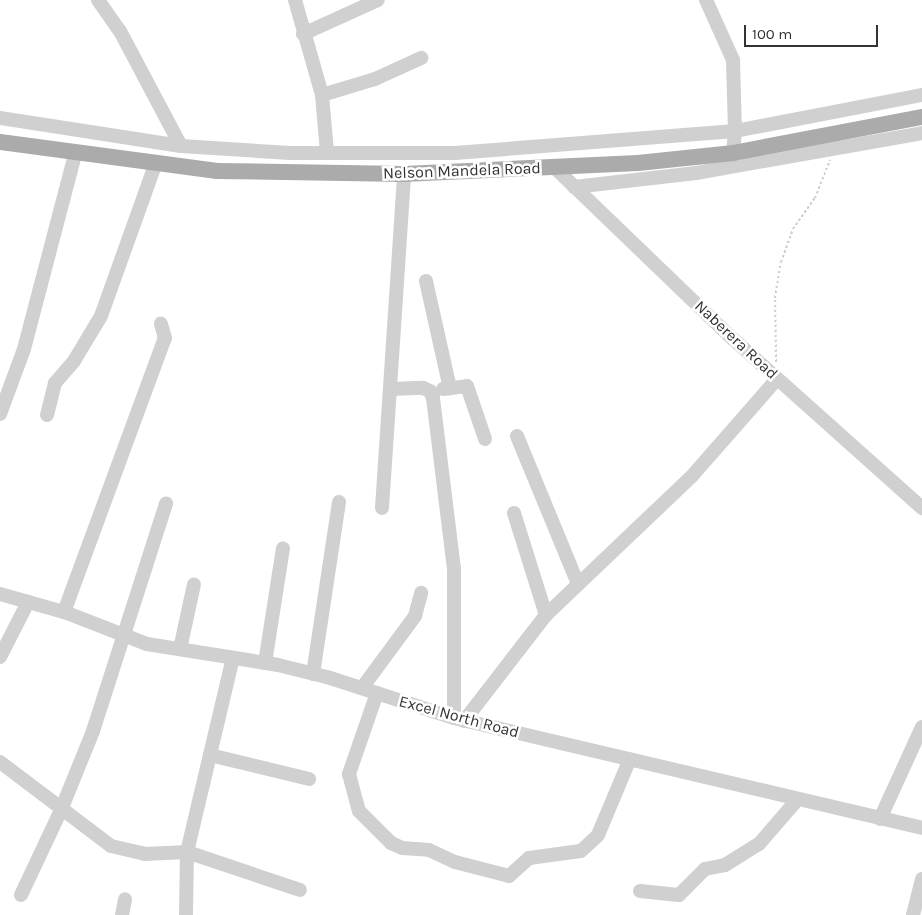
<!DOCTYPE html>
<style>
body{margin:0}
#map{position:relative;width:922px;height:915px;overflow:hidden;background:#fff;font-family:Karla,sans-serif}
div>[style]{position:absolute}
.path>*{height:2px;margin-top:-1px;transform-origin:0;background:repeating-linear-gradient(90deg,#cdcdcd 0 2.5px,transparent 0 5px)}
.minor>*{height:14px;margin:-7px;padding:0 7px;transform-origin:7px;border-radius:7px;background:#d0d0d0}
.major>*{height:16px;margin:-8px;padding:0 8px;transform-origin:8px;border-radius:8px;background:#ababab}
span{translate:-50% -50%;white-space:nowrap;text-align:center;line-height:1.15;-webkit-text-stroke:5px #fff;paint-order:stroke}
.street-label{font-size:16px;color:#333}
.scale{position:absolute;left:744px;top:25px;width:134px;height:22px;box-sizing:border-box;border:2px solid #333;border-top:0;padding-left:6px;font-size:15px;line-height:18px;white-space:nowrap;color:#333;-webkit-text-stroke:4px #fff;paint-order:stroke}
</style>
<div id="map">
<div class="path">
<div style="left:776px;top:362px;width:64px;rotate:-90.9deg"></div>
<div style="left:775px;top:298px;width:36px;rotate:-81deg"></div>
<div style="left:781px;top:262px;width:35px;rotate:-70deg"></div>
<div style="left:793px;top:229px;width:38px;rotate:-55deg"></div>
<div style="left:815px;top:198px;width:41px;rotate:-68.5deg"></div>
</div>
<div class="minor">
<div style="left:98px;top:0;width:38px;rotate:55deg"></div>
<div style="left:120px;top:31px;width:130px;rotate:62.1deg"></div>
<div style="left:295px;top:0;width:99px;rotate:74.1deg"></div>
<div style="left:322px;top:95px;width:57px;rotate:85deg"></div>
<div style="left:706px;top:0;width:66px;rotate:65.8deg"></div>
<div style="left:733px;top:60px;width:71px;rotate:88.4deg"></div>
<div style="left:735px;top:131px;width:22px;rotate:95deg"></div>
<div style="left:303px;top:34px;width:82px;rotate:-24.4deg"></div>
<div style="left:322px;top:95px;width:55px;rotate:-16.8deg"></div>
<div style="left:375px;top:79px;width:51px;rotate:-24.5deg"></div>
<div style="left:0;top:118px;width:183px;rotate:8.8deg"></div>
<div style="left:181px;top:146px;width:109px;rotate:3.7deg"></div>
<div style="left:290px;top:153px;width:165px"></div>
<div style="left:455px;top:153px;width:281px;rotate:-4.5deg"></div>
<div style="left:735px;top:131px;width:190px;rotate:-10.9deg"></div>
<div style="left:554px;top:167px;width:248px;rotate:43.9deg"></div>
<div style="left:733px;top:339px;width:254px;rotate:41.8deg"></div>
<div style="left:574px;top:187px;width:123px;rotate:-6.5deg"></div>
<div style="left:696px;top:173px;width:230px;rotate:-10deg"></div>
<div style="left:426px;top:281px;width:110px;rotate:77.4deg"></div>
<div style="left:390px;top:389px;width:33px;rotate:-2deg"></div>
<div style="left:423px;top:388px;width:8px;rotate:23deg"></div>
<div style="left:430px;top:391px;width:8px;rotate:67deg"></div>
<div style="left:433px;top:398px;width:171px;rotate:83deg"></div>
<div style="left:454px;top:568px;width:150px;rotate:90deg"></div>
<div style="left:443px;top:389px;width:24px;rotate:-7deg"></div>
<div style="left:467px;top:386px;width:56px;rotate:71.2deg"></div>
<div style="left:0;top:414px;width:69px;rotate:-69.7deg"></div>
<div style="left:24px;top:349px;width:202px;rotate:-75.3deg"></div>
<div style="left:47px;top:415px;width:33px;rotate:-76deg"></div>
<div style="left:55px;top:383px;width:29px;rotate:-49deg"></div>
<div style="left:74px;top:361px;width:52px;rotate:-59deg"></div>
<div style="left:101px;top:316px;width:160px;rotate:-70.3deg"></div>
<div style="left:517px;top:436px;width:160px;rotate:67.6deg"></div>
<div style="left:382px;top:508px;width:335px;rotate:-86.2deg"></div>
<div style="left:514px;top:513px;width:107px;rotate:72.6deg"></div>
<div style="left:0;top:594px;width:70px;rotate:15.8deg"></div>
<div style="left:67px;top:613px;width:86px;rotate:21.2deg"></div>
<div style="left:147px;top:644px;width:133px;rotate:9.1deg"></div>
<div style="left:278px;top:665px;width:50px;rotate:13.8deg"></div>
<div style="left:327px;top:677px;width:133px;rotate:17.9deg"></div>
<div style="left:454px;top:718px;width:481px;rotate:13.2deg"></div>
<div style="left:64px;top:612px;width:292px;rotate:-69.8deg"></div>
<div style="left:165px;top:338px;width:15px;rotate:-106deg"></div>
<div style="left:180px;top:649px;width:66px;rotate:-77.8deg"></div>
<div style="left:0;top:657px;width:62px;rotate:-63deg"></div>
<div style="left:265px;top:663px;width:116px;rotate:-81.1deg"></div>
<div style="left:313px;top:674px;width:174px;rotate:-81.4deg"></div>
<div style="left:362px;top:688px;width:89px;rotate:-53.6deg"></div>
<div style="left:415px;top:616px;width:24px;rotate:-75deg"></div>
<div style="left:377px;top:693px;width:86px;rotate:109.1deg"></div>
<div style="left:349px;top:774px;width:38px;rotate:75deg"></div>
<div style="left:359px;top:811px;width:45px;rotate:45deg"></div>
<div style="left:391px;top:843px;width:12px;rotate:24deg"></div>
<div style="left:402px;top:848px;width:27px;rotate:4deg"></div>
<div style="left:429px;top:850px;width:29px;rotate:25deg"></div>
<div style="left:455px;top:862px;width:56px;rotate:14.5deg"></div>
<div style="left:509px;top:876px;width:27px;rotate:-42deg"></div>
<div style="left:529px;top:858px;width:52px;rotate:-7.7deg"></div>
<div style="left:581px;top:851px;width:23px;rotate:-43deg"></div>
<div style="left:598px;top:835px;width:82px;rotate:-67.2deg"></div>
<div style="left:464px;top:721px;width:134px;rotate:-52.3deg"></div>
<div style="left:546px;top:615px;width:202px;rotate:-43.6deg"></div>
<div style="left:692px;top:476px;width:129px;rotate:-48.8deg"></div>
<div style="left:210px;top:755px;width:102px;rotate:13.6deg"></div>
<div style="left:0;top:762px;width:139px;rotate:37.1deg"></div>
<div style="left:111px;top:846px;width:35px;rotate:13deg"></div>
<div style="left:145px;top:854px;width:42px;rotate:-2.7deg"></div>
<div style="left:187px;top:852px;width:119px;rotate:18.6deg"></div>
<div style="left:880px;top:819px;width:101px;rotate:-65.5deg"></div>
<div style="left:640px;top:891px;width:39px;rotate:6deg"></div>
<div style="left:679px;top:895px;width:37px;rotate:-45deg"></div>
<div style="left:705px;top:869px;width:20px;rotate:-11deg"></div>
<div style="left:725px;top:865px;width:40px;rotate:-32deg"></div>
<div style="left:759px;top:844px;width:58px;rotate:-49.2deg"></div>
<div style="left:21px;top:895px;width:94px;rotate:-64.8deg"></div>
<div style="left:61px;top:810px;width:85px;rotate:-67.9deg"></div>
<div style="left:93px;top:731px;width:239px;rotate:-72.2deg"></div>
<div style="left:122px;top:915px;width:16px;rotate:-79deg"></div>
<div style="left:186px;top:915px;width:63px;rotate:-89.1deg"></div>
<div style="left:187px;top:852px;width:199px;rotate:-76.7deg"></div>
<div style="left:913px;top:915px;width:37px;rotate:-76deg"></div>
</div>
<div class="major">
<div style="left:0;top:142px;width:219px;rotate:7.6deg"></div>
<div style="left:217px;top:171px;width:187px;rotate:0.9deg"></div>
<div style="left:404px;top:174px;width:234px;rotate:-2.7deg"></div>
<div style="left:638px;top:163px;width:96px;rotate:-6deg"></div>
<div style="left:733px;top:153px;width:192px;rotate:-10.8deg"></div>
</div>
<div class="street-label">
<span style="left:462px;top:171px;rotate:-2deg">Nelson Mandela Road</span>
<span style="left:736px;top:340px;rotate:43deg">Naberera Road</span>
<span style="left:459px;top:717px;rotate:15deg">Excel North Road</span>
</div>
<div class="scale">100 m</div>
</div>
